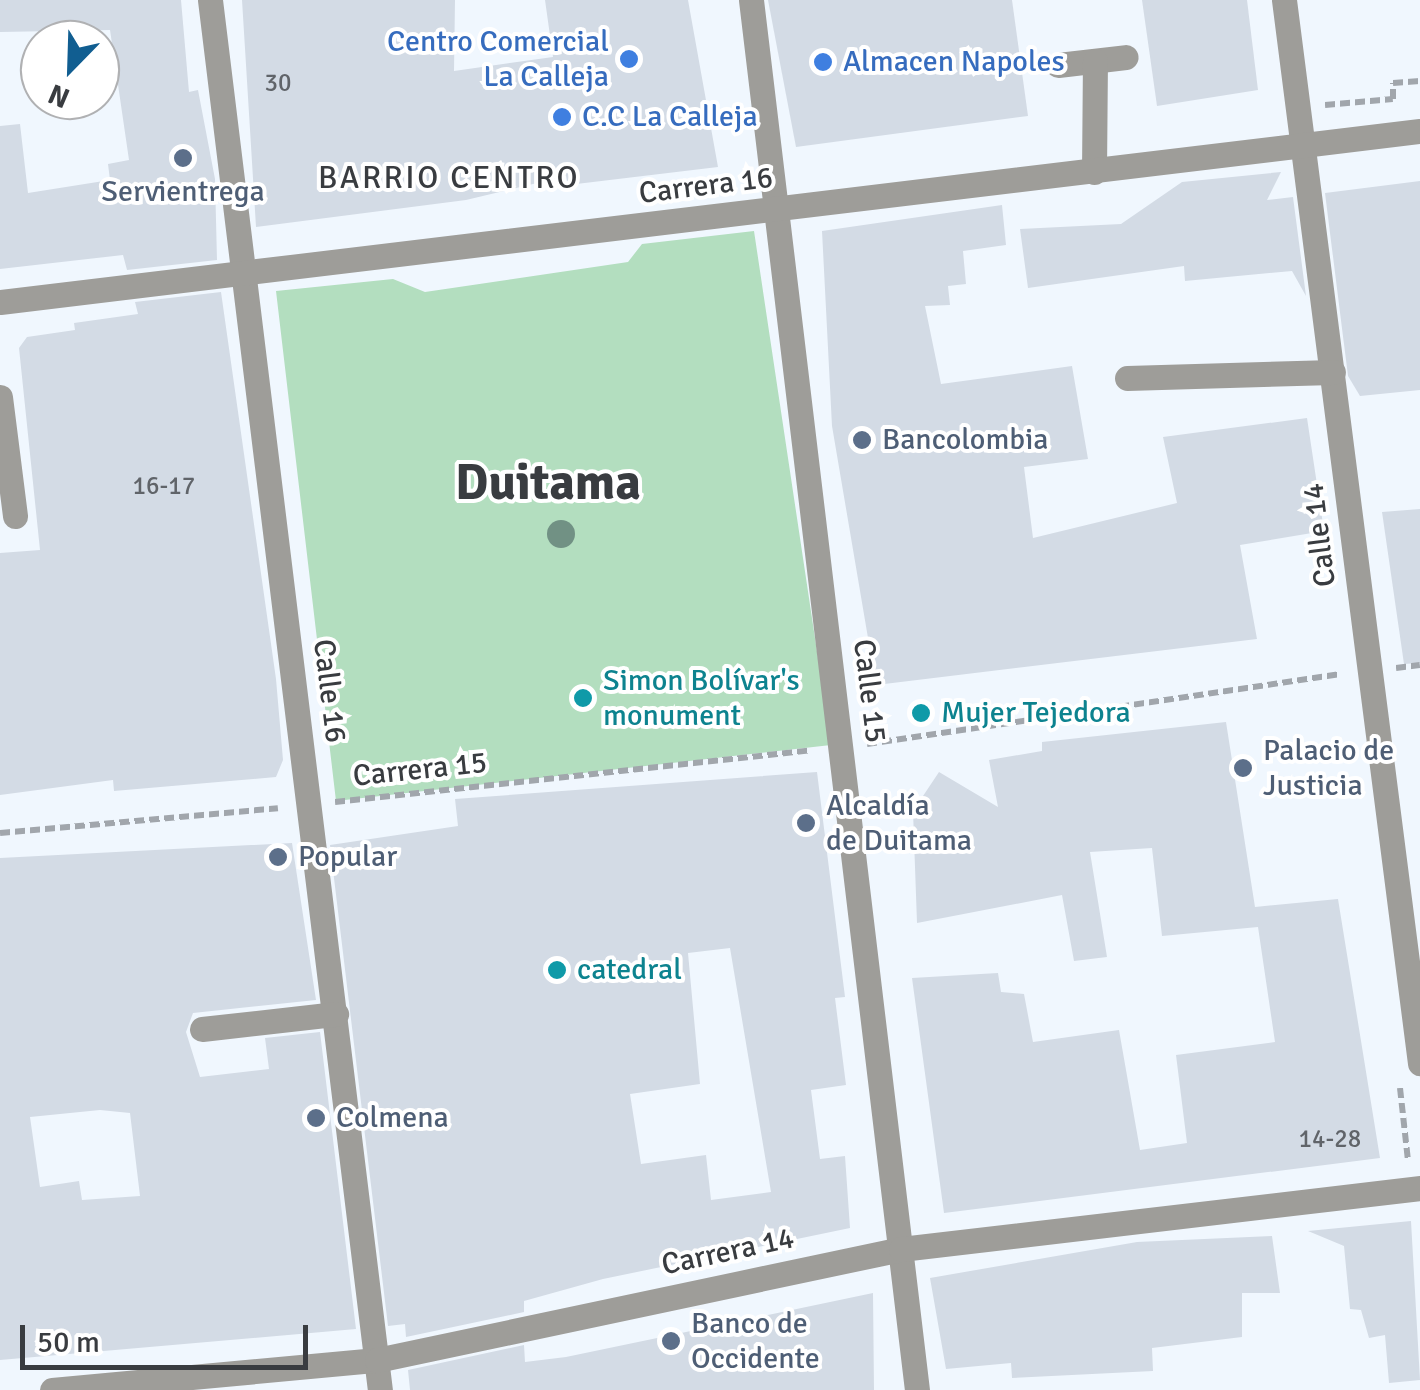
<!DOCTYPE html>
<meta charset="utf-8">
<style>
body{margin:0}
#map{position:relative;width:1420px;height:1390px;overflow:hidden;background:#f0f7fe;font-family:Signika,sans-serif}
div>[style]{position:absolute}
.green>*{inset:0;background:#b3debf}
.building>*{inset:0;background:#d3dbe5}
.path>*{height:6px;margin-top:-3px;transform-origin:0;background:repeating-linear-gradient(90deg,#a1a6ac 0 10px,transparent 0 15px)}
.minor>*{height:25px;margin:-12.5px;padding:0 12.5px;transform-origin:12.5px;border-radius:12.5px;background:#9e9d99}
.trees>*{width:28px;height:28px;margin:-14px;border-radius:50%;background:#719184}
.dots>*{width:28px;height:28px;translate:-50% -50%;box-sizing:border-box;border:5px solid #fff;border-radius:50%}
span{translate:-50% -50%;white-space:nowrap;text-align:center;line-height:1.15;-webkit-text-stroke:8px #fff;paint-order:stroke}
.number-label{font-size:25px;color:#606469}
.number-label span{-webkit-text-stroke-width:0}
.shop-label{font-size:30px;color:#366cbe}
.right{translate:-100% -50%;text-align:right}
.left{translate:0 -50%;text-align:left}
.street-label{font-size:30px;color:#393c40}
.service-label{font-size:30px;color:#4e5e75}
.culture-label{font-size:30px;color:#0d838f}
.neighbourhood-label{font-size:32px;color:#393c40;letter-spacing:2.5px}
.town-label{font-size:50px;color:#393c40;font-weight:700}
.north{position:absolute;left:20px;top:20px;width:100px;height:100px;box-sizing:border-box;background:#fff;border:2px solid #b0b1b3;border-radius:50%;rotate:203deg;font-size:28px;font-weight:700;line-height:40px;text-align:center;color:#393c40}
.north::after{content:'';display:block;margin:auto;width:35px;height:45px;background:#115e91;clip-path:polygon(50% 0,100% 100%,50% 72%,0 100%)}
.scale{position:absolute;left:20px;top:1325px;width:288px;height:45px;box-sizing:border-box;border:5px solid #393c40;border-top:0;padding-left:12px;font-size:30px;line-height:35px;white-space:nowrap;color:#393c40;-webkit-text-stroke:8px #fff;paint-order:stroke}
</style>
<div id="map">
<div class="green">
<div style="clip-path:polygon(754px 231px,831px 745px,336px 801px,276px 291px,393px 279px,425px 292px,628px 262px,642px 244px)"></div>
</div>
<div class="building">
<div style="clip-path:polygon(0 0,181px 0,189px 92px,198px 90px,215px 179px,217px 260px,127px 270px,123px 255px,0 269px,0 126px,20px 124px,28px 193px,110px 180px,108px 164px,129px 160px,110px 30px,0 32px)"></div>
<div style="clip-path:polygon(242px 0,455px 0,454px 71px,553px 57px,545px 0,688px 0,718px 167px,568px 185px,566px 176px,466px 200px,256px 227px)"></div>
<div style="clip-path:polygon(768px 0,1012px 0,1028px 116px,796px 147px)"></div>
<div style="clip-path:polygon(1142px 0,1247px 0,1258px 90px,1157px 106px)"></div>
<div style="clip-path:polygon(1281px 172px,1267px 200px,1293px 197px,1306px 296px,1292px 271px,1185px 281px,1184px 266px,1028px 288px,1020px 229px,1121px 224px,1182px 182px)"></div>
<div style="clip-path:polygon(1420px 181px,1420px 390px,1360px 396px,1348px 376px,1325px 193px)"></div>
<div style="clip-path:polygon(1002px 205px,1006px 245px,963px 251px,966px 284px,948px 286px,950px 305px,925px 306px,941px 384px,1072px 366px,1088px 459px,1024px 467px,1033px 538px,1177px 503px,1163px 437px,1307px 418px,1324px 531px,1240px 545px,1257px 639px,876px 685px,832px 426px,822px 231px)"></div>
<div style="clip-path:polygon(221px 292px,276px 679px,283px 760px,276px 777px,114px 791px,113px 780px,0 795px,0 553px,40px 550px,19px 348px,27px 337px,75px 330px,74px 323px,138px 314px,135px 302px)"></div>
<div style="clip-path:polygon(1420px 509px,1420px 663px,1404px 664px,1382px 512px)"></div>
<div style="clip-path:polygon(1226px 722px,1255px 907px,1338px 899px,1380px 1158px,944px 1213px,912px 978px,998px 973px,1001px 992px,1024px 994px,1033px 1042px,1119px 1030px,1140px 1150px,1187px 1143px,1176px 1055px,1275px 1042px,1258px 927px,1162px 936px,1152px 848px,1090px 852px,1107px 957px,1074px 961px,1062px 895px,917px 923px,913px 811px,939px 772px,998px 807px,989px 760px,1042px 751px,1042px 742px)"></div>
<div style="clip-path:polygon(evenodd,817px 772px,845px 997px,835px 998px,846px 1085px,811px 1090px,820px 1159px,845px 1156px,850px 1228px,603px 1279px,524px 1301px,524px 1312px,406px 1337px,405px 1324px,388px 1326px,330px 845px,458px 826px,455px 799px,817px 772px,730px 948px,771px 1192px,711px 1200px,706px 1155px,641px 1164px,630px 1094px,700px 1084px,688px 953px,730px 948px)"></div>
<div style="clip-path:polygon(evenodd,292px 843px,316px 1000px,193px 1013px,186px 1032px,200px 1077px,269px 1069px,265px 1038px,320px 1032px,356px 1329px,0 1360px,0 858px,292px 843px,100px 1110px,130px 1113px,140px 1196px,82px 1200px,79px 1181px,40px 1187px,30px 1117px,100px 1110px)"></div>
<div style="clip-path:polygon(1411px 1221px,1420px 1380px,1389px 1383px,1385px 1335px,1369px 1338px,1361px 1310px,1350px 1309px,1344px 1246px,1308px 1231px)"></div>
<div style="clip-path:polygon(1272px 1236px,1280px 1293px,1242px 1293px,1242px 1337px,1152px 1348px,1153px 1371px,1012px 1378px,1011px 1363px,946px 1369px,930px 1278px,1137px 1242px)"></div>
<div style="clip-path:polygon(873px 1293px,874px 1390px,410px 1390px,408px 1370px,524px 1345px,525px 1362px,566px 1357px)"></div>
</div>
<div class="path">
<div style="left:1325px;top:105px;width:68px;rotate:-5deg"></div>
<div style="left:1393px;top:99px;width:16px;rotate:-90deg"></div>
<div style="left:1393px;top:83px;width:27px;rotate:-4deg"></div>
<div style="left:1396px;top:668px;width:24px;rotate:-7deg"></div>
<div style="left:867px;top:744px;width:477px;rotate:-8.4deg"></div>
<div style="left:335px;top:802px;width:478px;rotate:-6.2deg"></div>
<div style="left:0;top:833px;width:279px;rotate:-5.1deg"></div>
<div style="left:1400px;top:1088px;width:72px;rotate:83.7deg"></div>
</div>
<div class="minor">
<div style="left:210px;top:0;width:1400px;rotate:83.03deg"></div>
<div style="left:751px;top:0;width:1400px;rotate:83.19deg"></div>
<div style="left:1284px;top:0;width:1072px;rotate:82.71deg"></div>
<div style="left:1058px;top:65px;width:68px;rotate:-6.7deg"></div>
<div style="left:1094px;top:172px;width:111px;rotate:-89.5deg"></div>
<div style="left:0;top:302px;width:1430px;rotate:-6.87deg"></div>
<div style="left:1127px;top:378px;width:206px;rotate:-1.7deg"></div>
<div style="left:0;top:397px;width:120px;rotate:82.8deg"></div>
<div style="left:202px;top:1029px;width:135px;rotate:-6.4deg"></div>
<div style="left:52px;top:1390px;width:326px;rotate:-5.3deg"></div>
<div style="left:377px;top:1360px;width:536px;rotate:-11.96deg"></div>
<div style="left:901px;top:1249px;width:523px;rotate:-6.7deg"></div>
</div>
<div class="trees">
<div style="left:561px;top:534px"></div>
</div>
<div class="dots">
<div style="left:629px;top:59px;background:#3f7fe0"></div>
<div style="left:823px;top:62px;background:#3f7fe0"></div>
<div style="left:562px;top:117px;background:#3f7fe0"></div>
<div style="left:183px;top:158px;background:#5c6f8a"></div>
<div style="left:862px;top:440px;background:#5c6f8a"></div>
<div style="left:583px;top:698px;background:#0f9aa8"></div>
<div style="left:921px;top:713px;background:#0f9aa8"></div>
<div style="left:1243px;top:768px;background:#5c6f8a"></div>
<div style="left:806px;top:823px;background:#5c6f8a"></div>
<div style="left:278px;top:857px;background:#5c6f8a"></div>
<div style="left:557px;top:970px;background:#0f9aa8"></div>
<div style="left:316px;top:1118px;background:#5c6f8a"></div>
<div style="left:671px;top:1341px;background:#5c6f8a"></div>
</div>
<div class="number-label">
<span style="left:278px;top:83px">30</span>
<span style="left:164px;top:486px">16-17</span>
<span style="left:1330px;top:1139px">14-28</span>
</div>
<div class="shop-label">
<span class="right" style="left:609px;top:59px">Centro Comercial<br>La Calleja</span>
<span class="left" style="left:843px;top:62px">Almacen Napoles</span>
<span class="left" style="left:582px;top:117px">C.C La Calleja</span>
</div>
<div class="street-label">
<span style="left:706px;top:186px;rotate:-7deg">Carrera 16</span>
<span style="left:1320px;top:535px;rotate:-97deg">Calle 14</span>
<span style="left:329px;top:691px;rotate:83deg">Calle 16</span>
<span style="left:869px;top:691px;rotate:83deg">Calle 15</span>
<span style="left:420px;top:770px;rotate:-6deg">Carrera 15</span>
<span style="left:728px;top:1252px;rotate:-12deg">Carrera 14</span>
</div>
<div class="service-label">
<span style="left:183px;top:192px">Servientrega</span>
<span class="left" style="left:882px;top:440px">Bancolombia</span>
<span class="left" style="left:1263px;top:768px">Palacio de<br>Justicia</span>
<span class="left" style="left:826px;top:823px">Alcaldía<br>de Duitama</span>
<span class="left" style="left:298px;top:857px">Popular</span>
<span class="left" style="left:336px;top:1118px">Colmena</span>
<span class="left" style="left:691px;top:1341px">Banco de<br>Occidente</span>
</div>
<div class="culture-label">
<span class="left" style="left:603px;top:698px">Simon Bolívar's<br>monument</span>
<span class="left" style="left:941px;top:713px">Mujer Tejedora</span>
<span class="left" style="left:577px;top:970px">catedral</span>
</div>
<div class="neighbourhood-label">
<span style="left:449px;top:178px">BARRIO CENTRO</span>
</div>
<div class="town-label">
<span style="left:548px;top:484px">Duitama</span>
</div>
<div class="north">N</div>
<div class="scale">50 m</div>
</div>
